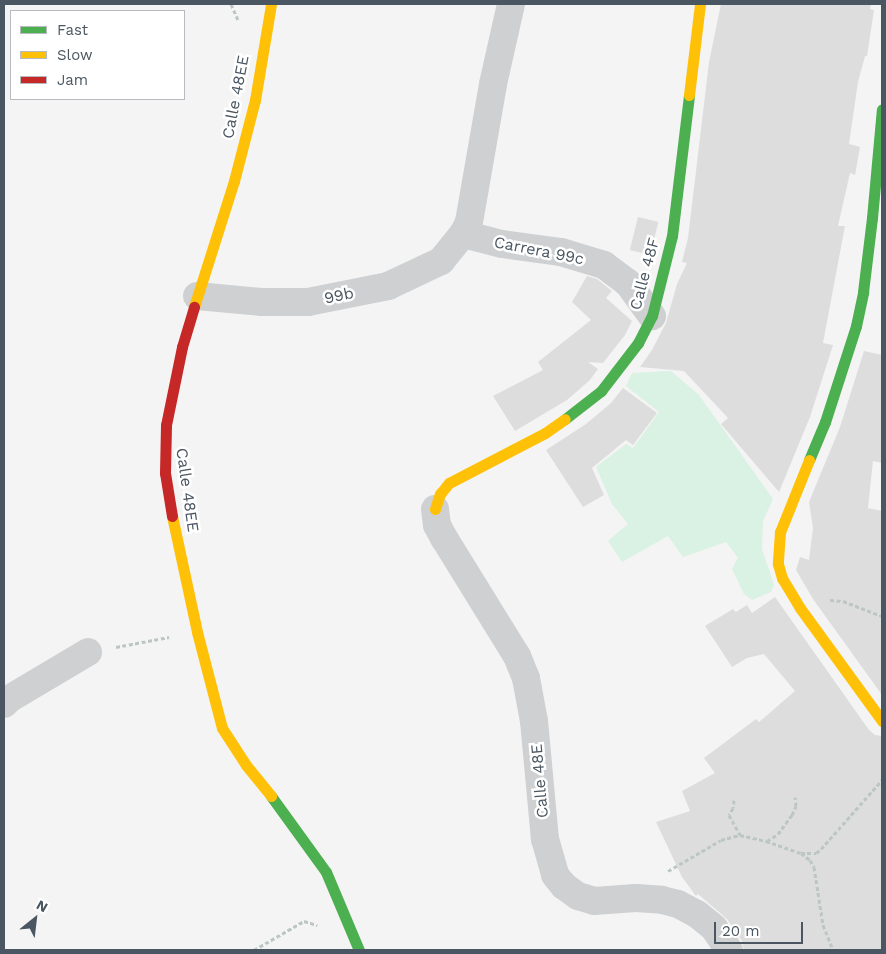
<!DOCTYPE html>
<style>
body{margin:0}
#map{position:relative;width:886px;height:954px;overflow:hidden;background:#f4f4f4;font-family:"Work Sans",sans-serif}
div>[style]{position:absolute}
.green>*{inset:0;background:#d9f2e3}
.building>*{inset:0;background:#ddddde;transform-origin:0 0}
.path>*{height:3px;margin-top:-1.5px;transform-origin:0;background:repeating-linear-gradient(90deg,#bcc7c4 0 4px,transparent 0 6.5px)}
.street>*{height:28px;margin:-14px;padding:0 14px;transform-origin:14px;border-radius:14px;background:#ced0d2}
.fast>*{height:11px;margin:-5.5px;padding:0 5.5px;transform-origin:5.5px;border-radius:5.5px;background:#4caf50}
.slow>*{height:11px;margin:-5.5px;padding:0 5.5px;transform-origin:5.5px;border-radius:5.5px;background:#ffc107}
.jam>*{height:11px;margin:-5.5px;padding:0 5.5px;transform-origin:5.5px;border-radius:5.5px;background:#c62828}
span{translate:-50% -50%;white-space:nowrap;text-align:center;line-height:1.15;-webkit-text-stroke:5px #fff;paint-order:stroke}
.street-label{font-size:16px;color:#4a5661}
.frame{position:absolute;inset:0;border:5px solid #4a5661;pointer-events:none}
.legend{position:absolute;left:10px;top:10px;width:175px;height:90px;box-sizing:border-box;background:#fff;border:1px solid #b7bbc0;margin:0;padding:6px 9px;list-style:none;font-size:15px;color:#4a5661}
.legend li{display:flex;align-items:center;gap:10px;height:25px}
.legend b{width:25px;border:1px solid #b7bbc0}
.north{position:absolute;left:10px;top:894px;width:50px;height:50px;-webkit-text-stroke:4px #fff;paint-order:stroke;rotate:29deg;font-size:14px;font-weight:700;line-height:20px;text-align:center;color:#4a5661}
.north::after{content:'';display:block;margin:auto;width:18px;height:22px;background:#4a5661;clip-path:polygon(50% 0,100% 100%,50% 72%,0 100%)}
.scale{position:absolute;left:714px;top:922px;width:89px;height:22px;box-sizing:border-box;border:2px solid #4a5661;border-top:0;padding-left:6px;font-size:15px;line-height:18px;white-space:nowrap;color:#4a5661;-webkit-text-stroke:4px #fff;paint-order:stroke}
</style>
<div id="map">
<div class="green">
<div style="clip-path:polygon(671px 371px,699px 395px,773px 499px,763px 521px,762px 549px,774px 585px,771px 592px,752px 600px,744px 594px,732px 569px,738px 558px,726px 542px,683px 557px,668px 536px,622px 562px,608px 541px,628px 524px,612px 504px,596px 467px,626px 444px,633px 448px,659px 412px,626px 386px,632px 373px)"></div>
</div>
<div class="building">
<div style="clip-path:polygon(721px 4px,871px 4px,870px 9px,874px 10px,867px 56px,865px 56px,858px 82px,849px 144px,860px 147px,855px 175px,850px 173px,838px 226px,845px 226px,823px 343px,833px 345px,810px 417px,779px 492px,721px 424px,728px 418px,684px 371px,640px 367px,652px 350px,666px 323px,677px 284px,687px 263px,682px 262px,688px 238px,709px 62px)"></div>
<div style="left:638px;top:217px;width:21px;height:34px;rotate:14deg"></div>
<div style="clip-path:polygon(587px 276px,597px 279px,612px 291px,606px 298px,632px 321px,625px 335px,603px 363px,588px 362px,598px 369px,590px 380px,567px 400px,515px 431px,493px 396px,543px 370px,538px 362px,591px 320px,572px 302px)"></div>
<div style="clip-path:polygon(864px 351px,882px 355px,882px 463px,873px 461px,868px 508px,882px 511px,882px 695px,813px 599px,796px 570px,800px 557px,809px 560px,813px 528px,809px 502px,840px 427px)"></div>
<div style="clip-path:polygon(623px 388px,657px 413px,633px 445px,626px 440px,592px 468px,604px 495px,583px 507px,546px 450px,586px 424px,611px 403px)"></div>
<div style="clip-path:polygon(775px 597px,869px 730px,875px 735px,882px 736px,882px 950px,744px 950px,742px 941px,727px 919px,698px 894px,696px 896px,682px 877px,656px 822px,690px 811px,682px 791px,715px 773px,704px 758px,756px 719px,759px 722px,795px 691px,764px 654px,747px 658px,732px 667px,705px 626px,733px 609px,736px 612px,747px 605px,752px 613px)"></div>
</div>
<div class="path">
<div style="left:231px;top:4px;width:17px;rotate:66deg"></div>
<div style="left:830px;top:600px;width:13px;rotate:4deg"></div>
<div style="left:843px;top:601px;width:42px;rotate:21deg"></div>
<div style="left:116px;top:647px;width:54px;rotate:-10.7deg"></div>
<div style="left:734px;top:800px;width:8px;rotate:97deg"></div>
<div style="left:733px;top:808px;width:8px;rotate:120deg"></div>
<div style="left:729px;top:815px;width:23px;rotate:61deg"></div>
<div style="left:767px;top:841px;width:13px;rotate:-32deg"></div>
<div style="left:778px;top:834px;width:24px;rotate:-54deg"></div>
<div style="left:792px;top:815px;width:10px;rotate:-66deg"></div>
<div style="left:796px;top:806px;width:9px;rotate:-96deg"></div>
<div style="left:801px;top:853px;width:15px"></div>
<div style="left:816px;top:853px;width:6px;rotate:-39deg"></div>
<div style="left:821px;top:849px;width:92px;rotate:-48.5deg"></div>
<div style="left:668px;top:871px;width:61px;rotate:-30.3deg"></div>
<div style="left:721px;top:840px;width:20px;rotate:-15deg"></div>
<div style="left:740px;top:835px;width:27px;rotate:13deg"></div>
<div style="left:766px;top:841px;width:37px;rotate:19deg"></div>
<div style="left:801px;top:853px;width:11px;rotate:38deg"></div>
<div style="left:810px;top:860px;width:8px;rotate:60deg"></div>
<div style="left:814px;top:867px;width:59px;rotate:81.2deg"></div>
<div style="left:823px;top:925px;width:27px;rotate:68deg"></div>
<div style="left:254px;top:950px;width:58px;rotate:-30.1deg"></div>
<div style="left:304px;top:921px;width:14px;rotate:17deg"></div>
</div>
<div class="street">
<div style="left:463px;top:234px;width:40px;rotate:14.4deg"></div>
<div style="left:502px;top:244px;width:60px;rotate:7.7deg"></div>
<div style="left:561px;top:252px;width:45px;rotate:16.8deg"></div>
<div style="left:604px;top:265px;width:30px;rotate:37deg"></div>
<div style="left:628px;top:283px;width:41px;rotate:54deg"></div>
<div style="left:197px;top:296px;width:65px;rotate:5.3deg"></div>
<div style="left:262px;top:302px;width:46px"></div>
<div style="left:308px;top:302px;width:82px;rotate:-11.3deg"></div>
<div style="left:388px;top:286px;width:59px;rotate:-25.3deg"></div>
<div style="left:441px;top:261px;width:35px;rotate:-51deg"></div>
<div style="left:463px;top:234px;width:13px;rotate:-63deg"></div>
<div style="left:469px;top:222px;width:140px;rotate:-80.1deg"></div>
<div style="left:493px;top:84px;width:82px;rotate:-77.3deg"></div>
<div style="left:435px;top:509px;width:16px;rotate:83deg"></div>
<div style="left:437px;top:525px;width:15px;rotate:62deg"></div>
<div style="left:444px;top:538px;width:139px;rotate:58.3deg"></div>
<div style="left:517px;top:656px;width:24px;rotate:68deg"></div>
<div style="left:526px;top:678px;width:44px;rotate:79.5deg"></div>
<div style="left:534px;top:721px;width:119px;rotate:84.7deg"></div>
<div style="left:545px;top:839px;width:37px;rotate:74deg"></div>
<div style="left:555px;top:875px;width:14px;rotate:51deg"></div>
<div style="left:564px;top:886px;width:17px;rotate:36deg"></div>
<div style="left:578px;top:896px;width:17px;rotate:17deg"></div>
<div style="left:594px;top:901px;width:42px;rotate:-4.1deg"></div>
<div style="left:636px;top:898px;width:26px;rotate:4deg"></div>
<div style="left:662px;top:900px;width:16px;rotate:14deg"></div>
<div style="left:678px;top:904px;width:21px;rotate:28deg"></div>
<div style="left:697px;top:914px;width:22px;rotate:39deg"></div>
<div style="left:714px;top:928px;width:27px;rotate:56deg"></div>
<div style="left:4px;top:704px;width:7px;rotate:-45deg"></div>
<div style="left:9px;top:699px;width:92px;rotate:-30.7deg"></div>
</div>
<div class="fast">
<div style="left:565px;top:419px;width:46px;rotate:-37.9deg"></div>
<div style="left:601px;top:391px;width:61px;rotate:-52.4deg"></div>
<div style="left:638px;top:343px;width:30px;rotate:-63deg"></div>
<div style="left:652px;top:316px;width:82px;rotate:-76deg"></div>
<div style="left:672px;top:236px;width:142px;rotate:-83.1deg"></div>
<div style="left:809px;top:460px;width:41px;rotate:-67.2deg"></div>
<div style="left:825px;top:422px;width:101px;rotate:-72.1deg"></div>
<div style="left:856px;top:326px;width:35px;rotate:-78deg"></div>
<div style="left:863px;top:292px;width:75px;rotate:-83.1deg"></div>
<div style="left:872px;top:218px;width:109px;rotate:-84.8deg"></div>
<div style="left:271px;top:796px;width:94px;rotate:54.1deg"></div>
<div style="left:326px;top:872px;width:85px;rotate:67.1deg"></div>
</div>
<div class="slow">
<div style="left:689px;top:95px;width:92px;rotate:-83.1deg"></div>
<div style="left:194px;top:307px;width:132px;rotate:-72.4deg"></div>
<div style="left:234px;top:181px;width:84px;rotate:-75.5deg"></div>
<div style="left:255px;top:100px;width:97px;rotate:-80.5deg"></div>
<div style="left:809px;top:460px;width:78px;rotate:111.9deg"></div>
<div style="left:780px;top:532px;width:32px;rotate:94deg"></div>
<div style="left:778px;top:564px;width:15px;rotate:74deg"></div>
<div style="left:782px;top:578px;width:35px;rotate:59deg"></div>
<div style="left:800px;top:608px;width:140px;rotate:54deg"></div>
<div style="left:435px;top:509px;width:16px;rotate:-72deg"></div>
<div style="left:440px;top:494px;width:14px;rotate:-51deg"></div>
<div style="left:449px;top:483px;width:108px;rotate:-27.5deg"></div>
<div style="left:545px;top:433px;width:24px;rotate:-35deg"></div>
<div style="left:172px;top:516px;width:119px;rotate:77.8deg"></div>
<div style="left:197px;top:632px;width:99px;rotate:75.4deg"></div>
<div style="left:222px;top:728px;width:44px;rotate:57deg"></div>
<div style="left:246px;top:765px;width:40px;rotate:51deg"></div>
</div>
<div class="jam">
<div style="left:172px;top:516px;width:44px;rotate:-99.2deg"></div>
<div style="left:165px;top:473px;width:48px;rotate:-88.8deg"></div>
<div style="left:166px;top:425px;width:80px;rotate:-78.4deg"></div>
<div style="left:182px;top:347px;width:42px;rotate:-73.3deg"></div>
</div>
<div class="street-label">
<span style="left:236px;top:97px;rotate:-79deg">Calle 48EE</span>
<span style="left:539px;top:251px;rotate:11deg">Carrera 99c</span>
<span style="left:645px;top:274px;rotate:-75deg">Calle 48F</span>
<span style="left:339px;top:296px;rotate:-12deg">99b</span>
<span style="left:187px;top:490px;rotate:82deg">Calle 48EE</span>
<span style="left:540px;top:781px;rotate:-95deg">Calle 48E</span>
</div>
<div class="frame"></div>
<ul class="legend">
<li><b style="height:6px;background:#4caf50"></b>Fast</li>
<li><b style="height:6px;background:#ffc107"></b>Slow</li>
<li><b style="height:6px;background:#c62828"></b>Jam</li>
</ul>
<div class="north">N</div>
<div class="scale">20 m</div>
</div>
